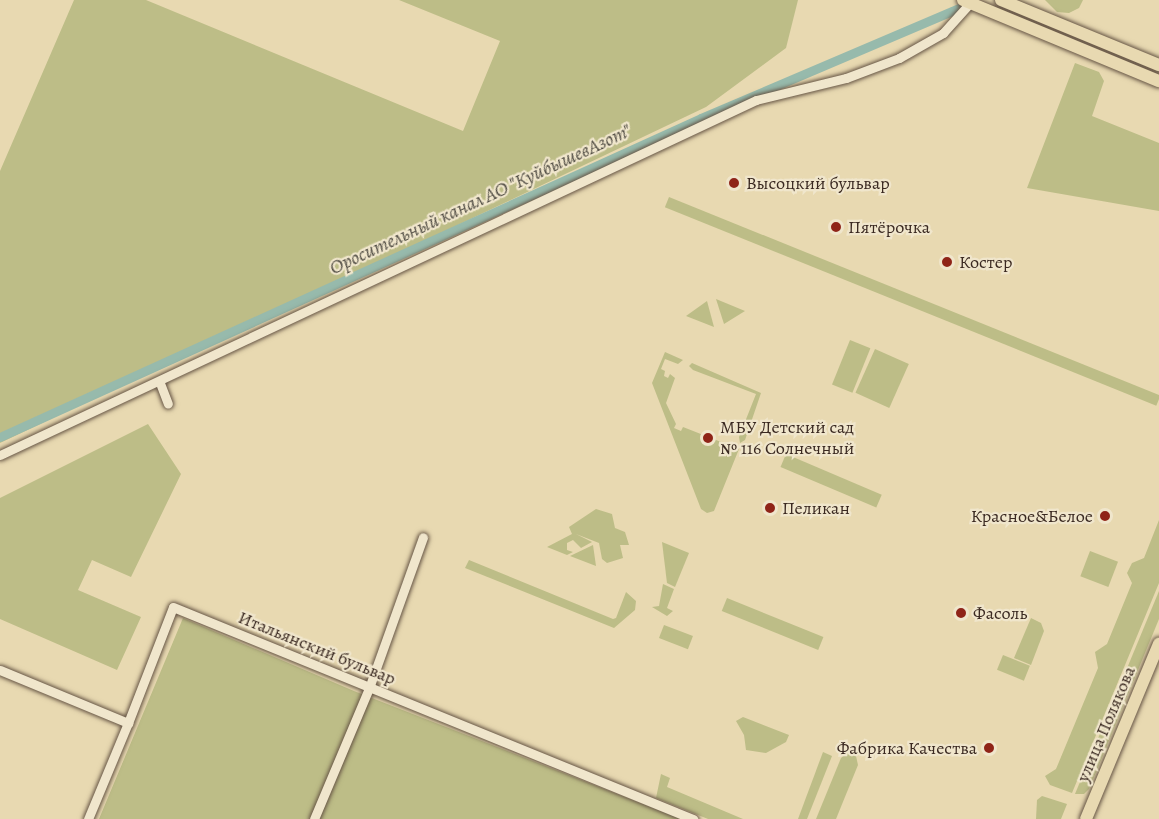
<!DOCTYPE html>
<meta charset="utf-8">
<style>
body{margin:0}
#map{position:relative;width:1159px;height:819px;overflow:hidden;background:#e8d9b1;font-family:Alegreya,serif}
div>[style]{position:absolute}
.green>*{inset:0;background:#bdbd87;transform-origin:0 0}
.canal>*{height:9px;margin:-4.5px;padding:0 4.5px;transform-origin:4.5px;border-radius:4.5px;background:#97baac}
.roads{filter:drop-shadow(0 0 2px #665545) drop-shadow(0 0 2px #665545)}
.minor>*{height:9px;margin:-4.5px;padding:0 4.5px;transform-origin:4.5px;border-radius:4.5px;background:#f0e6cc}
.major>*{height:12px;margin:-6px;padding:0 6px;transform-origin:6px;border-radius:6px;background:#e8d9b1}
.dots>*{width:16px;height:16px;translate:-50% -50%;box-sizing:border-box;border:3px solid #f0e6cc;border-radius:50%}
span{translate:-50% -50%;white-space:nowrap;text-align:center;line-height:1.15;-webkit-text-stroke:4.5px #f0e6cc;paint-order:stroke}
.poi-label{font-size:18px;color:#3a2921}
.left{translate:0 -50%;text-align:left}
.right{translate:-100% -50%;text-align:right}
.street-label{font-size:18px;color:#3a2921}
.water-label{font-size:20px;color:#514d44;font-style:italic}
</style>
<div id="map">
<div class="green">
<div style="clip-path:polygon(74px 0,146px 0,463px 131px,500px 41px,399px 0,798px 0,786px 48px,706px 107px,0 443px,0 171px)"></div>
<div style="clip-path:polygon(1045px 0,1083px 0,1079px 8px,1069px 13px,1057px 12px)"></div>
<div style="clip-path:polygon(1075px 63px,1099px 72px,1104px 81px,1092px 116px,1159px 143px,1159px 211px,1027px 188px)"></div>
<div style="left:669px;top:197px;width:530px;height:11px;rotate:22deg"></div>
<div style="clip-path:polygon(716px 299px,745px 311px,724px 324px)"></div>
<div style="clip-path:polygon(707px 301px,714px 327px,686px 316px)"></div>
<div style="left:850px;top:340px;width:22px;height:48px;rotate:22deg"></div>
<div style="left:875px;top:349px;width:37px;height:48px;rotate:24deg"></div>
<div style="clip-path:polygon(665px 352px,683px 360px,678px 364px,665px 359px,661px 369px,665px 371px,664px 376px,668px 378px,670px 374px,675px 378px,666px 403px,676px 424px,674px 428px,681px 431px,683px 427px,739px 449px,714px 511px,707px 513px,701px 509px,652px 383px)"></div>
<div style="clip-path:polygon(692px 363px,761px 393px,745px 440px,740px 443px,739px 437px,756px 394px,693px 370px,689px 366px)"></div>
<div style="clip-path:polygon(148px 424px,181px 474px,131px 577px,92px 560px,78px 590px,141px 617px,117px 670px,0 619px,0 498px)"></div>
<div style="left:786px;top:454px;width:104px;height:14px;rotate:23deg"></div>
<div style="clip-path:polygon(596px 509px,612px 514px,615px 528px,625px 532px,629px 545px,620px 545px,623px 558px,607px 563px,602px 559px,599px 543px,576px 534px,592px 542px,581px 548px,573px 540px,567px 543px,567px 550px,573px 552px,567px 555px,547px 547px,572px 534px,569px 527px)"></div>
<div style="clip-path:polygon(1159px 520px,1159px 583px,1072px 793px,1050px 785px,1045px 776px,1056px 769px,1098px 668px,1095px 652px,1107px 644px,1132px 583px,1127px 573px,1132px 563px,1144px 558px)"></div>
<div style="clip-path:polygon(662px 542px,689px 553px,675px 587px,667px 583px)"></div>
<div style="clip-path:polygon(593px 545px,596px 566px,570px 556px)"></div>
<div style="left:1090px;top:551px;width:30px;height:27px;rotate:21deg"></div>
<div style="clip-path:polygon(469px 560px,613px 619px,616px 618px,626px 592px,636px 601px,635px 610px,614px 628px,465px 568px)"></div>
<div style="clip-path:polygon(663px 584px,674px 589px,667px 608px,673px 611px,667px 616px,652px 607px,659px 606px)"></div>
<div style="clip-path:polygon(1159px 591px,1159px 619px,1089px 789px,1084px 794px,1075px 794px)"></div>
<div style="left:727px;top:598px;width:104px;height:14px;rotate:22deg"></div>
<div style="clip-path:polygon(183px 618px,354px 691px,681px 819px,99px 819px)"></div>
<div style="clip-path:polygon(1031px 618px,1041px 623px,1044px 631px,1031px 665px,1014px 658px)"></div>
<div style="left:664px;top:625px;width:31px;height:14px;rotate:21deg"></div>
<div style="left:1003px;top:655px;width:29px;height:16px;rotate:22deg"></div>
<div style="clip-path:polygon(743px 717px,789px 735px,786px 742px,766px 753px,746px 750px,744px 735px,736px 721px)"></div>
<div style="clip-path:polygon(823px 752px,832px 756px,807px 819px,798px 819px)"></div>
<div style="clip-path:polygon(847px 753px,856px 756px,858px 765px,836px 819px,816px 819px,841px 758px)"></div>
<div style="clip-path:polygon(661px 774px,670px 778px,667px 787px,743px 819px,708px 819px,656px 798px)"></div>
<div style="clip-path:polygon(1042px 796px,1067px 804px,1061px 819px,1036px 819px,1037px 800px)"></div>
</div>
<div class="canal">
<div style="left:0;top:437px;width:770px;rotate:-24.47deg"></div>
<div style="left:701px;top:118px;width:293px;rotate:-23.1deg"></div>
</div>
<div class="roads">
<div class="minor">
<div style="left:160px;top:383px;width:22px;rotate:69deg"></div>
<div style="left:0;top:455px;width:835px;rotate:-25.15deg"></div>
<div style="left:756px;top:100px;width:93px;rotate:-13.7deg"></div>
<div style="left:846px;top:78px;width:57px;rotate:-20.7deg"></div>
<div style="left:899px;top:58px;width:51px;rotate:-29.6deg"></div>
<div style="left:943px;top:33px;width:40px;rotate:-48deg"></div>
<div style="left:0;top:670px;width:139px;rotate:22.5deg"></div>
<div style="left:128px;top:723px;width:124px;rotate:-68.8deg"></div>
<div style="left:173px;top:607px;width:562px;rotate:22.18deg"></div>
<div style="left:88px;top:819px;width:104px;rotate:-67.4deg"></div>
<div style="left:314px;top:819px;width:142px;rotate:-67.2deg"></div>
<div style="left:369px;top:688px;width:160px;rotate:-70.3deg"></div>
</div>
<div class="major">
<div style="left:963px;top:0;width:212px;rotate:22.5deg"></div>
<div style="left:1001px;top:0;width:171px;rotate:22.4deg"></div>
<div style="left:1086px;top:819px;width:190px;rotate:-67.4deg"></div>
</div>
</div>
<div class="dots">
<div style="left:734px;top:183px;background:#8f2418"></div>
<div style="left:836px;top:227px;background:#8f2418"></div>
<div style="left:947px;top:262px;background:#8f2418"></div>
<div style="left:708px;top:438px;background:#8f2418"></div>
<div style="left:770px;top:508px;background:#8f2418"></div>
<div style="left:1105px;top:516px;background:#8f2418"></div>
<div style="left:961px;top:613px;background:#8f2418"></div>
<div style="left:989px;top:748px;background:#8f2418"></div>
</div>
<div class="poi-label">
<span class="left" style="left:746px;top:183px">Высоцкий бульвар</span>
<span class="left" style="left:848px;top:227px">Пятёрочка</span>
<span class="left" style="left:959px;top:262px">Костер</span>
<span class="left" style="left:720px;top:438px">МБУ Детский сад<br>№ 116 Солнечный</span>
<span class="left" style="left:782px;top:508px">Пеликан</span>
<span class="right" style="left:1093px;top:516px">Красное&amp;Белое</span>
<span class="left" style="left:973px;top:613px">Фасоль</span>
<span class="right" style="left:977px;top:748px">Фабрика Качества</span>
</div>
<div class="street-label">
<span style="left:317px;top:648px;rotate:22deg">Итальянский бульвар</span>
<span style="left:1106px;top:724px;rotate:-67deg">улица Полякова</span>
</div>
<div class="water-label">
<span style="left:480px;top:199px;rotate:-25deg">Оросительный канал АО "КуйбышевАзот"</span>
</div>
</div>
